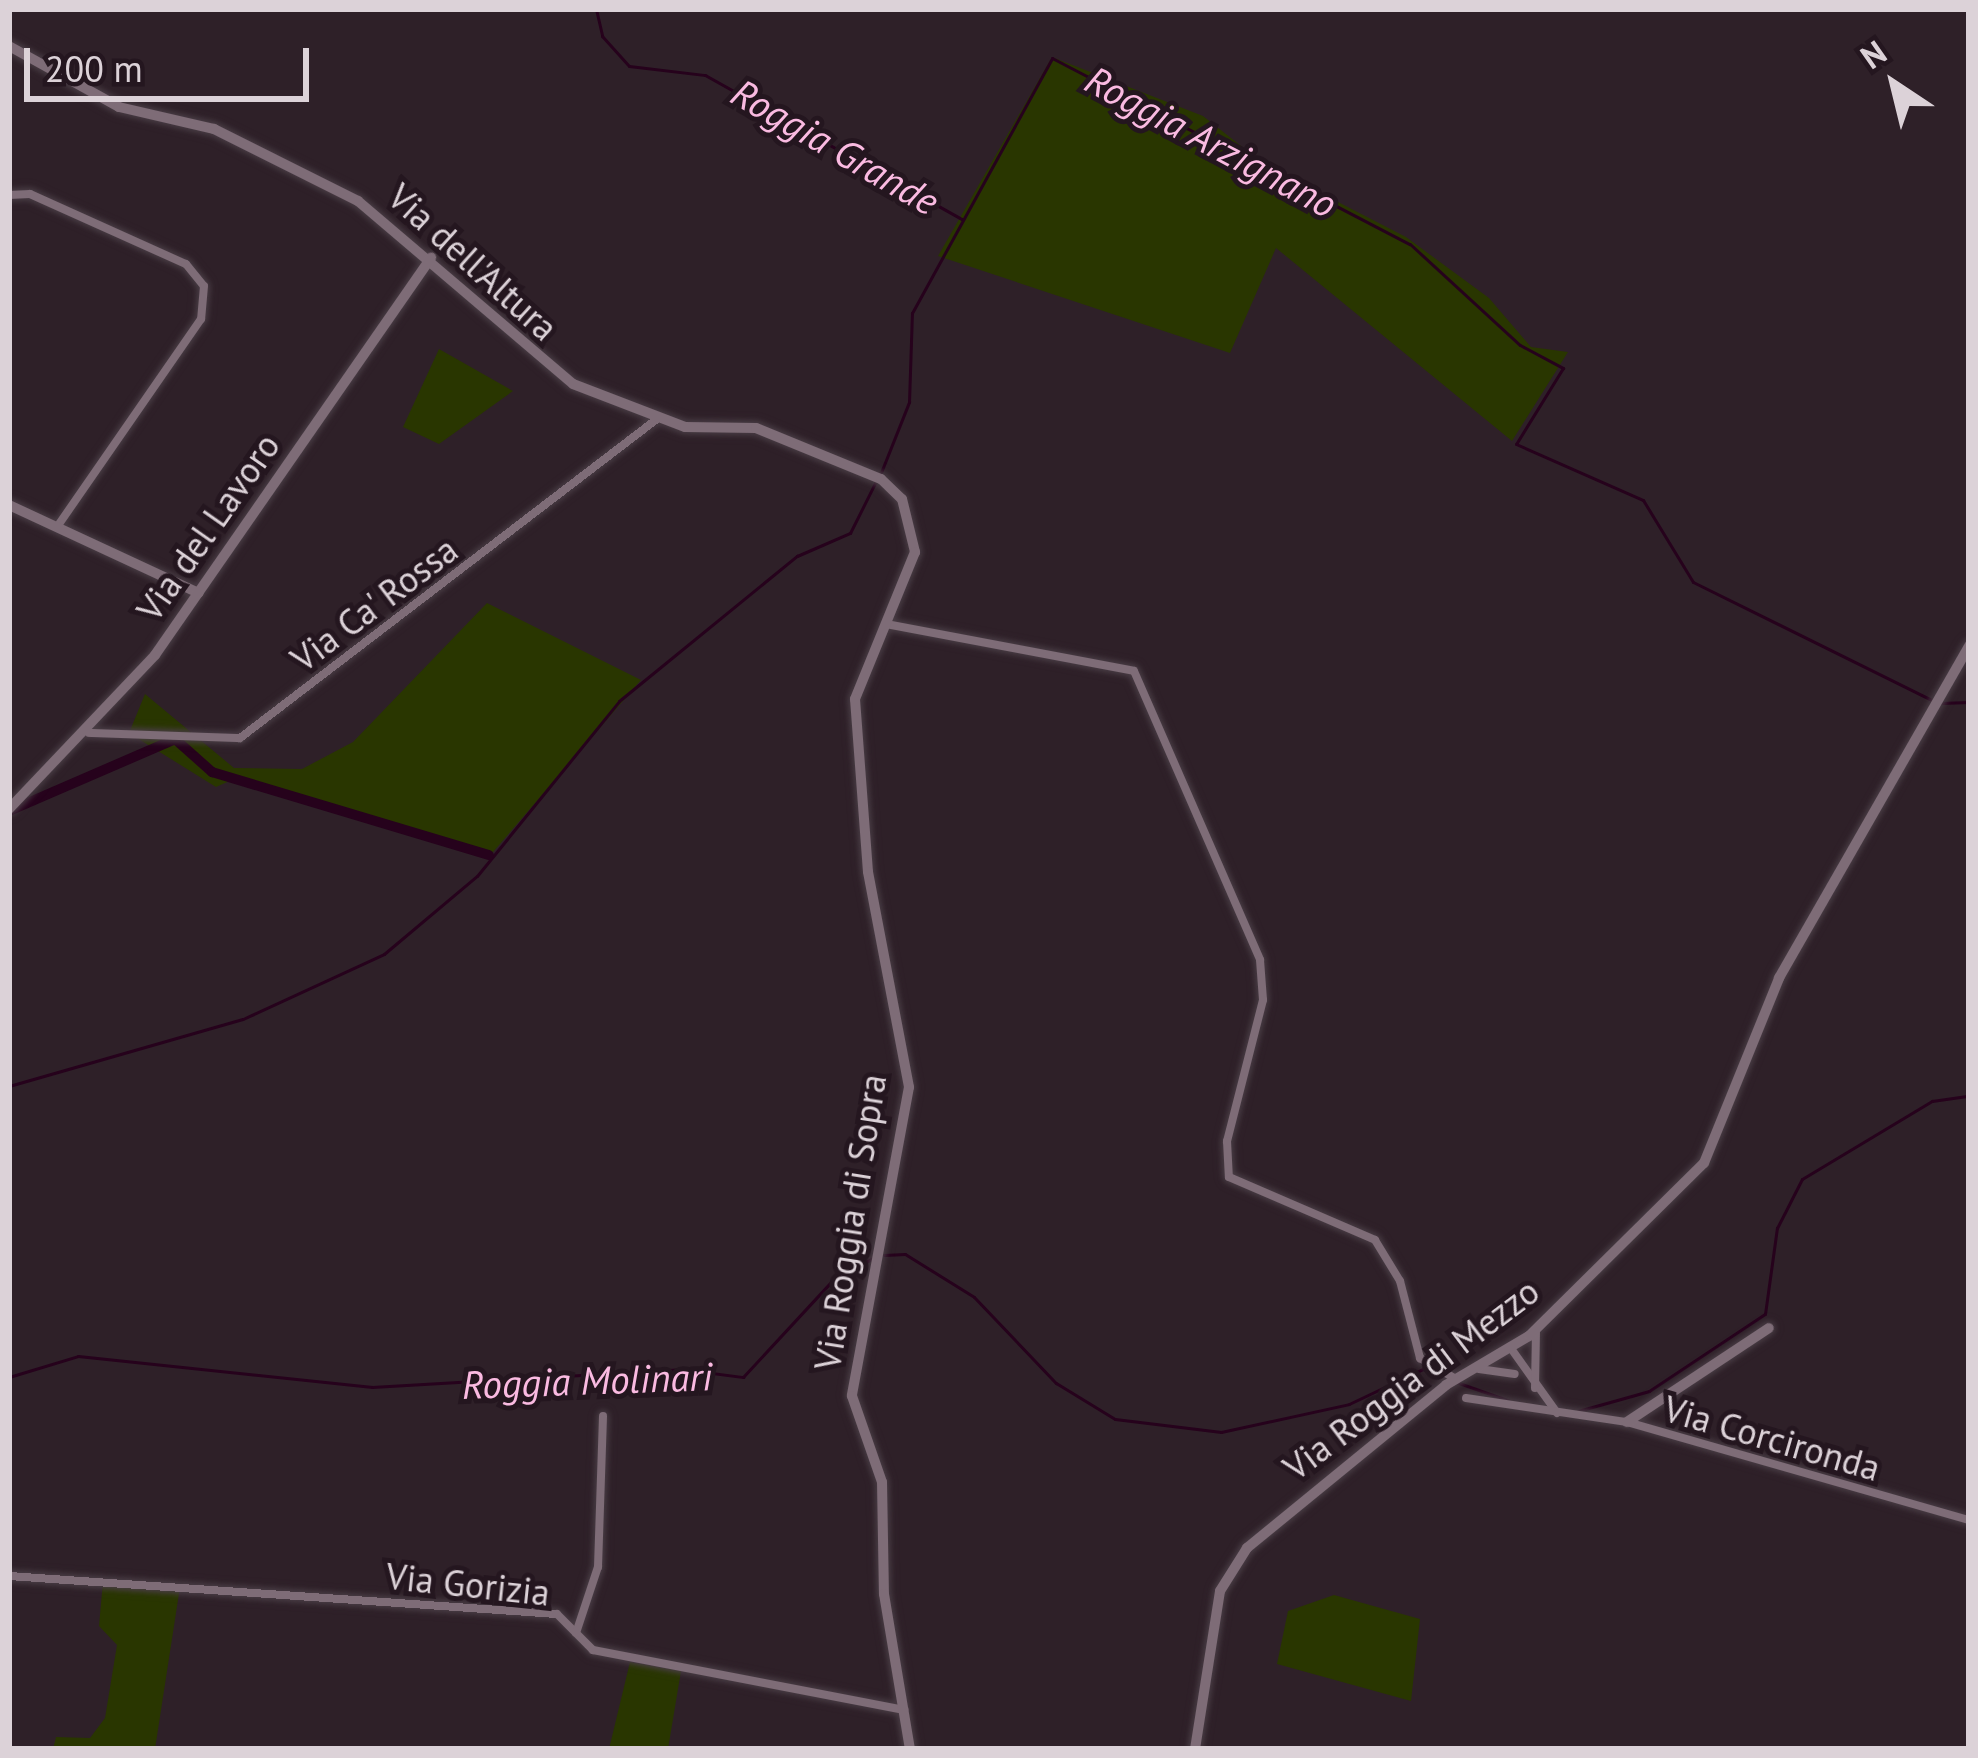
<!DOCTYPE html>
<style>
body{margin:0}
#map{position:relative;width:1978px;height:1758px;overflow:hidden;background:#2e2028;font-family:"PT Sans",sans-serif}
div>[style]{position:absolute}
.green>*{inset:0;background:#293600}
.stream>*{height:3px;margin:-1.5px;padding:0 1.5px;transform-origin:1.5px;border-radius:1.5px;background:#26021c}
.canal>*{height:10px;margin:-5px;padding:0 5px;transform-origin:5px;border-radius:5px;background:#26021c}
.roads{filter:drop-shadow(0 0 3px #493d45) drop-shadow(0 0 3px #493d45)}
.minor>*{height:8px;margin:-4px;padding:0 4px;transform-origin:4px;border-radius:4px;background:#7e6c77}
.tertiary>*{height:10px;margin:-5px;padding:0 5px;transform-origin:5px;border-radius:5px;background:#7e6c77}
span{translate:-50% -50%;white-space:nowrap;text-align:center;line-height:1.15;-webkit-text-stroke:10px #24161f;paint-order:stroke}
.street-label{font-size:36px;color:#dcd2d8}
.water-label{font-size:39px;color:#fabae1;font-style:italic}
.frame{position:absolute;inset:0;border:12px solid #dcd2d8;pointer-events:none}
.north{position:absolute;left:1834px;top:24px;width:120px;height:120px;-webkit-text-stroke:9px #24161f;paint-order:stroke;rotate:325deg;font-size:33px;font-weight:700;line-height:48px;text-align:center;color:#dcd2d8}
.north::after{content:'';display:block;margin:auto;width:42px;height:54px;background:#dcd2d8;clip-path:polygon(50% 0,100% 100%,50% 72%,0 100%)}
.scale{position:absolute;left:24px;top:48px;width:285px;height:54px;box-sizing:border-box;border:6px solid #dcd2d8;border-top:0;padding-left:15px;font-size:36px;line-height:42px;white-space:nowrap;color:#dcd2d8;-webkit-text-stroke:9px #24161f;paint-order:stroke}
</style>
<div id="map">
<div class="green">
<div style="clip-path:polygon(1052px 57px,1203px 116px,1264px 164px,1406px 237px,1489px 298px,1531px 347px,1568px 352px,1512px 441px,1276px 248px,1230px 353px,938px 256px)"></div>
<div style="clip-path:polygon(439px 349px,513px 391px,439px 444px,403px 427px)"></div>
<div style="clip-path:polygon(487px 603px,641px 680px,487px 859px,232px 780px,216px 787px,129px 733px,145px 694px,234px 768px,302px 769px,353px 742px)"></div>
<div style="clip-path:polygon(103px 1581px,180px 1587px,155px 1749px,53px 1749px,56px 1737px,90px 1738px,105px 1718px,117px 1645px,99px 1626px)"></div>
<div style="clip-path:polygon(1334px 1595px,1420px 1619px,1411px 1701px,1277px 1664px,1288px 1611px)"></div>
<div style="clip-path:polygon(630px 1662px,681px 1671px,668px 1749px,609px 1749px)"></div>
</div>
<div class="stream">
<div style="left:596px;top:9px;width:28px;rotate:77deg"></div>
<div style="left:602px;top:36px;width:40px;rotate:48deg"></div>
<div style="left:629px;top:66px;width:77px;rotate:6.8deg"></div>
<div style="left:705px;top:75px;width:295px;rotate:29.3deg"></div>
<div style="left:880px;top:475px;width:79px;rotate:-68.3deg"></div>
<div style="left:909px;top:402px;width:89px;rotate:-88.1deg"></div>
<div style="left:912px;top:313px;width:291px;rotate:-61.2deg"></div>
<div style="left:1052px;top:58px;width:403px;rotate:27.5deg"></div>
<div style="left:1410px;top:244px;width:149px;rotate:42.6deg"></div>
<div style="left:1520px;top:345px;width:49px;rotate:28.1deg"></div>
<div style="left:1563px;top:368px;width:89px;rotate:121.7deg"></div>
<div style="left:1516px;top:444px;width:139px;rotate:23.8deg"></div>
<div style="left:1643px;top:500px;width:96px;rotate:58.6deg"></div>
<div style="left:1693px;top:582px;width:267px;rotate:26.3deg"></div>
<div style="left:1941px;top:703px;width:28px;rotate:-2deg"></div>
<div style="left:9px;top:1086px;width:243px;rotate:-16deg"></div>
<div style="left:243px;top:1019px;width:155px;rotate:-24.7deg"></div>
<div style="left:384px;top:954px;width:121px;rotate:-40deg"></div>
<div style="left:477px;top:876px;width:225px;rotate:-50.9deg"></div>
<div style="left:619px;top:701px;width:230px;rotate:-39.2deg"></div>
<div style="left:797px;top:556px;width:58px;rotate:-23.5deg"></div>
<div style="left:850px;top:533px;width:56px;rotate:-63.4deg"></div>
<div style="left:884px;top:1255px;width:21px;rotate:-3deg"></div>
<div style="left:905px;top:1254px;width:81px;rotate:31.9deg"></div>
<div style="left:974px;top:1297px;width:119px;rotate:46.4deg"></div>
<div style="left:1056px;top:1383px;width:69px;rotate:31.4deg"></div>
<div style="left:1115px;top:1419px;width:107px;rotate:7deg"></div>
<div style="left:1221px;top:1432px;width:131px;rotate:-12.3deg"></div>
<div style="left:1349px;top:1404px;width:82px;rotate:-25.3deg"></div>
<div style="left:1423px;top:1369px;width:27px;rotate:22deg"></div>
<div style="left:9px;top:1377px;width:72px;rotate:-16.9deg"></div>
<div style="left:78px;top:1356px;width:296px;rotate:6deg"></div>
<div style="left:372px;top:1387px;width:310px;rotate:-3.3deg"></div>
<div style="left:681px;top:1369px;width:63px;rotate:7.4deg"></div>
<div style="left:743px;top:1377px;width:131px;rotate:-47.2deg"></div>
<div style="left:832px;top:1281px;width:49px;rotate:-29.2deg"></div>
<div style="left:1456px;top:1382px;width:57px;rotate:19.4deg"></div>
<div style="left:1578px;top:1411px;width:74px;rotate:-15.7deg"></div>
<div style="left:1649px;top:1391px;width:139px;rotate:-33.6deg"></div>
<div style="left:1765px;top:1314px;width:87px;rotate:-82.1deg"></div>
<div style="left:1777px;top:1228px;width:55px;rotate:-63deg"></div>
<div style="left:1802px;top:1179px;width:152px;rotate:-31deg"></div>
<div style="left:1932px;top:1101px;width:37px;rotate:-8deg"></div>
</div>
<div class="canal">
<div style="left:9px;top:811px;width:181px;rotate:-23.4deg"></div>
<div style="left:175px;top:739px;width:50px;rotate:41.7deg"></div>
<div style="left:212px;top:772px;width:289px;rotate:16.7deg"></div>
</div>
<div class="roads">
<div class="minor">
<div style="left:9px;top:195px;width:21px;rotate:-3deg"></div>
<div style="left:30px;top:194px;width:171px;rotate:24.2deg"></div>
<div style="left:186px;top:264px;width:28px;rotate:51deg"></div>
<div style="left:204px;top:286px;width:33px;rotate:95deg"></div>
<div style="left:201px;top:319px;width:253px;rotate:124.7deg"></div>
<div style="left:886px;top:624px;width:252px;rotate:10.7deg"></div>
<div style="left:1134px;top:671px;width:315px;rotate:66.4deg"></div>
<div style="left:1260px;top:960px;width:40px;rotate:85.7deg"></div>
<div style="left:1263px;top:1000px;width:146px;rotate:104.3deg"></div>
<div style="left:1227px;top:1141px;width:36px;rotate:87deg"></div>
<div style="left:1229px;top:1177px;width:159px;rotate:23.3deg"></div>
<div style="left:1375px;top:1240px;width:48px;rotate:58.6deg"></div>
<div style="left:1400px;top:1281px;width:80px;rotate:75.4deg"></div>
<div style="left:1420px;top:1358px;width:42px;rotate:30.3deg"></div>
<div style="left:89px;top:733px;width:151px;rotate:1.9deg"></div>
<div style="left:240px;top:738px;width:525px;rotate:-37.42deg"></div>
<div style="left:1510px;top:1347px;width:81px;rotate:54.5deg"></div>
<div style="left:1479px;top:1369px;width:36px;rotate:8deg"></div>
<div style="left:1535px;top:1388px;width:55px;rotate:-89deg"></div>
<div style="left:1466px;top:1398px;width:163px;rotate:8.5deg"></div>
<div style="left:1627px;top:1422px;width:356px;rotate:16deg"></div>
<div style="left:9px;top:1576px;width:549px;rotate:3.97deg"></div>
<div style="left:557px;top:1614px;width:51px;rotate:45deg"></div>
<div style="left:593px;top:1650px;width:317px;rotate:10.9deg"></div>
<div style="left:576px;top:1633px;width:70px;rotate:-71.6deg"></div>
<div style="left:598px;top:1567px;width:151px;rotate:-88.1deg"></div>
</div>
<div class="tertiary">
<div style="left:9px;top:46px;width:126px;rotate:29deg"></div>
<div style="left:119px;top:107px;width:98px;rotate:13deg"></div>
<div style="left:214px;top:129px;width:161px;rotate:26.6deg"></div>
<div style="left:358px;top:201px;width:282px;rotate:40.4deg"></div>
<div style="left:573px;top:384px;width:120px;rotate:21deg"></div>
<div style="left:685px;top:427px;width:71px;rotate:0.8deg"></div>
<div style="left:756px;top:428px;width:135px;rotate:22.2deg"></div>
<div style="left:881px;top:479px;width:29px;rotate:44deg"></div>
<div style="left:902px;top:499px;width:55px;rotate:76.2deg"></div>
<div style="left:915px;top:552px;width:159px;rotate:112.2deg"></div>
<div style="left:855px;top:699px;width:173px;rotate:85.7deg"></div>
<div style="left:868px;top:872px;width:219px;rotate:79.2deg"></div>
<div style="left:909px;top:1087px;width:314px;rotate:100.5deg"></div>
<div style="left:852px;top:1396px;width:91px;rotate:70.8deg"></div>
<div style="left:882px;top:1482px;width:112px;rotate:89deg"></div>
<div style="left:884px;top:1594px;width:157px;rotate:80.5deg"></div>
<div style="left:9px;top:505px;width:209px;rotate:24.9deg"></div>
<div style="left:9px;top:809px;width:212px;rotate:-46.5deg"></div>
<div style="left:155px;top:655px;width:484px;rotate:-55.2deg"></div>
<div style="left:1627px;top:1422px;width:170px;rotate:-33.5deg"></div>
<div style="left:1195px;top:1749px;width:160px;rotate:-81deg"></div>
<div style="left:1220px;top:1591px;width:51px;rotate:-57.9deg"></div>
<div style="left:1247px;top:1548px;width:257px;rotate:-39.3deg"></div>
<div style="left:1446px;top:1385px;width:96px;rotate:-30.6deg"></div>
<div style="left:1529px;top:1336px;width:246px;rotate:-44.7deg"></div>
<div style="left:1704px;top:1163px;width:200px;rotate:-67.9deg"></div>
<div style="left:1779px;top:978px;width:383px;rotate:-60.2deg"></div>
</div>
</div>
<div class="street-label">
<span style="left:473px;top:262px;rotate:42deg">Via dell'Altura</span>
<span style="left:208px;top:527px;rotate:-55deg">Via del Lavoro</span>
<span style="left:374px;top:604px;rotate:-37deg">Via Ca' Rossa</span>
<span style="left:850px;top:1222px;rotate:-81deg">Via Roggia di Sopra</span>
<span style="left:1411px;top:1379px;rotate:-37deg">Via Roggia di Mezzo</span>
<span style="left:1772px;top:1438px;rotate:16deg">Via Corcironda</span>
<span style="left:468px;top:1584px;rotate:6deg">Via Gorizia</span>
</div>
<div class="water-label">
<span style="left:1211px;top:142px;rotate:28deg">Roggia Arzignano</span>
<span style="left:835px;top:147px;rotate:30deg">Roggia Grande</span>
<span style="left:587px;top:1381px;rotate:-2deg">Roggia Molinari</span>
</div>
<div class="frame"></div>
<div class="north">N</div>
<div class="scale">200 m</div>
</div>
